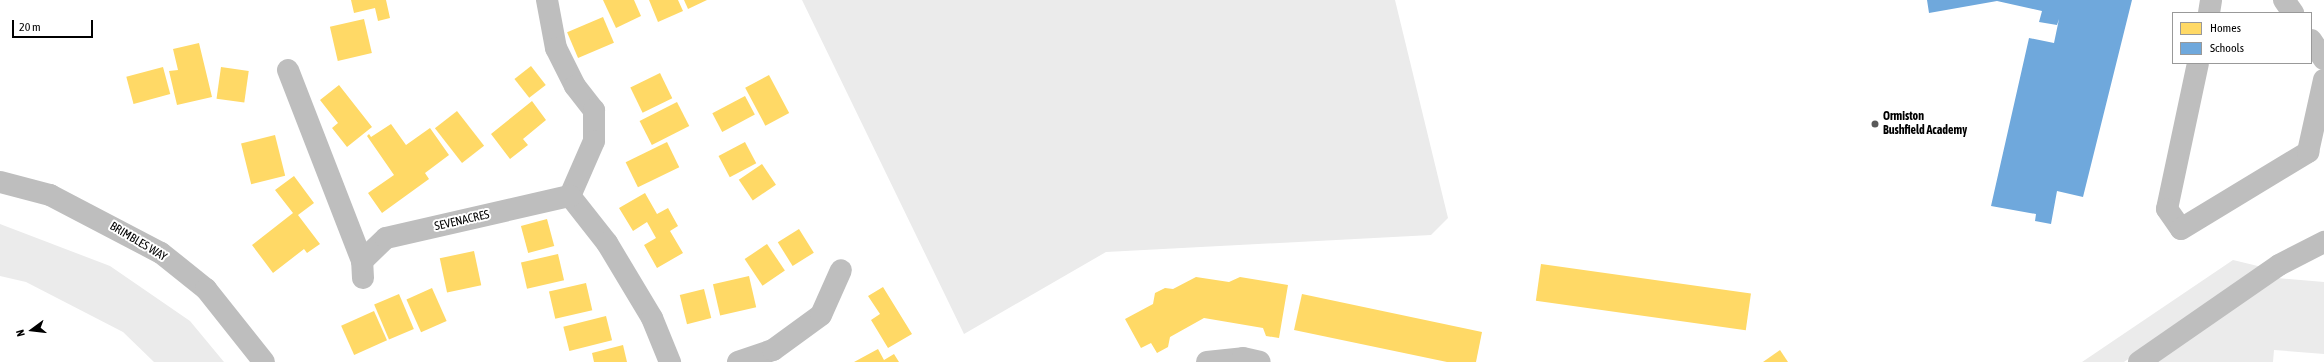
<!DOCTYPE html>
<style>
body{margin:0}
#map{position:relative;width:2324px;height:362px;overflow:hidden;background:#fff;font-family:"Asap Condensed",sans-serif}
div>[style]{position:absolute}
.green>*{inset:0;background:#ebebeb}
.homes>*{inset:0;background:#ffd966;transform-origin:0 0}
.schools>*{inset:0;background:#6fa8dc}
.minor>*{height:22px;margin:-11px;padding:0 11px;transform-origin:11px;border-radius:11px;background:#bebebe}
.dots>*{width:11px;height:11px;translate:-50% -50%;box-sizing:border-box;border:2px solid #fff;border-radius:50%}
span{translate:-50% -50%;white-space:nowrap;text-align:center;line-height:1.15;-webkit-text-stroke:4px #fff;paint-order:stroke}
.poi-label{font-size:12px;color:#000;font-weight:700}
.left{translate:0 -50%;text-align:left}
.street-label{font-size:12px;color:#000}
.legend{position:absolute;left:2172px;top:12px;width:140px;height:52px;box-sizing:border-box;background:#fff;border:1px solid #999;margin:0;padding:5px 7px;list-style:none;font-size:12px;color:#000}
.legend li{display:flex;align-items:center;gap:8px;height:20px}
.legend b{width:20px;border:1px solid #999}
.north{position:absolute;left:12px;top:310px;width:40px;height:40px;-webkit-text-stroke:3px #fff;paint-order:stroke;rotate:255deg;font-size:11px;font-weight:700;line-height:16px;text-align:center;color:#000}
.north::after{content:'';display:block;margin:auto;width:14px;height:18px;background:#000;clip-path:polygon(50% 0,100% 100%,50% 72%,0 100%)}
.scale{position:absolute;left:12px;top:20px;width:81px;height:18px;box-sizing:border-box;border:2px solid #000;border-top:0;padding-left:5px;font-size:12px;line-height:14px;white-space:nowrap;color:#000;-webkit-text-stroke:3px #fff;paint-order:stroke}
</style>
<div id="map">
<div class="green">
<div style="clip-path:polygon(802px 0,1395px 0,1448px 218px,1431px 235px,1106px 252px,964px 334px)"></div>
<div style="clip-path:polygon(0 224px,110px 266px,190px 321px,224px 362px,154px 362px,123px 332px,26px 282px,0 276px)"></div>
<div style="clip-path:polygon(2233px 260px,2262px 267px,2124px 362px,2082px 362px)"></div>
<div style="clip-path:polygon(2277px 278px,2324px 282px,2324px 354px,2274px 350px,2273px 362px,2156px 362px)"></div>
</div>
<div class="homes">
<div style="clip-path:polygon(351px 0,386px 0,390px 18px,378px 21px,375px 8px,354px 13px)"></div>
<div style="clip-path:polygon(603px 0,634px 0,641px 16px,616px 28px)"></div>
<div style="clip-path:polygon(649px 0,678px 0,683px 11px,658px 22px)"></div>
<div style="clip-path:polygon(684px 0,707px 0,688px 9px)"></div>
<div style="left:603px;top:17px;width:28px;height:39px;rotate:67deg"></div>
<div style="left:364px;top:19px;width:35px;height:35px;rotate:77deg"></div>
<div style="clip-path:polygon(199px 43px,212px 97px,177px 105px,169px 71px,178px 70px,173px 49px)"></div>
<div style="left:531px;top:66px;width:24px;height:21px;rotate:52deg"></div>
<div style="left:163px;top:67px;width:28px;height:38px;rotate:75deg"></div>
<div style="left:221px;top:67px;width:28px;height:32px;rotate:8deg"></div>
<div style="left:660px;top:73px;width:28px;height:33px;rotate:64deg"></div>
<div style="left:769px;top:75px;width:43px;height:27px;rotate:62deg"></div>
<div style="clip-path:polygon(339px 85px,372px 127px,347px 147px,332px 128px,338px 123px,320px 100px)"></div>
<div style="left:745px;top:96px;width:21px;height:37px;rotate:62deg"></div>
<div style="clip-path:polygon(532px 101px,546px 120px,523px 139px,528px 145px,510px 159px,491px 134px)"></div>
<div style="left:677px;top:102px;width:27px;height:42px;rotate:63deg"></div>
<div style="left:457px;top:111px;width:44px;height:28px;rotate:52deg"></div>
<div style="clip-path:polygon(391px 124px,406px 145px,430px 128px,449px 155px,425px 173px,429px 179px,382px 213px,368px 193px,394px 175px,367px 136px,369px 134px,371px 137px)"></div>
<div style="left:275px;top:135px;width:42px;height:35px;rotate:76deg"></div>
<div style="left:667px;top:142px;width:28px;height:46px;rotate:64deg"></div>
<div style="left:745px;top:142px;width:24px;height:30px;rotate:62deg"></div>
<div style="left:762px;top:164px;width:25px;height:28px;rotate:56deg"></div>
<div style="clip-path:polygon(294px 176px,314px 203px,298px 215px,320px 244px,307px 253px,304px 249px,273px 273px,252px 245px,293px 213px,275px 190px)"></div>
<div style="clip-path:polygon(645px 193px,657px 214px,668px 208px,678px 226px,670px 231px,683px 253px,657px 268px,644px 245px,656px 238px,647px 222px,633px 231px,619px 208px)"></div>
<div style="left:547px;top:219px;width:28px;height:27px;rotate:75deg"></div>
<div style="left:799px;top:229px;width:28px;height:25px;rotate:58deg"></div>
<div style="left:767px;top:244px;width:32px;height:27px;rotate:56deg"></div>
<div style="left:474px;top:251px;width:35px;height:35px;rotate:78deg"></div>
<div style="left:558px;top:254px;width:27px;height:38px;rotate:77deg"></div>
<div style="left:1541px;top:264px;width:212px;height:37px;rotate:8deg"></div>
<div style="left:749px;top:276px;width:32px;height:37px;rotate:77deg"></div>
<div style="clip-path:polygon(1196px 277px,1229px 282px,1240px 277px,1288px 285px,1279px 338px,1266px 336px,1263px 328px,1204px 318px,1170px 337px,1168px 347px,1157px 353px,1151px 343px,1141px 348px,1125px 319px,1153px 304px,1155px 293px,1165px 288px,1173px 289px)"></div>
<div style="left:586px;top:283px;width:28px;height:38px;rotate:77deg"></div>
<div style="clip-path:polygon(883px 287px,912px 334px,888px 348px,871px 320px,880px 314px,868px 296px)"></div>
<div style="left:432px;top:288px;width:36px;height:28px;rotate:66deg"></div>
<div style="left:704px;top:289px;width:30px;height:25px;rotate:76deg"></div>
<div style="left:399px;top:294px;width:38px;height:27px;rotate:67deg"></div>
<div style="clip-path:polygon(1302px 294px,1482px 332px,1476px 362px,1447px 362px,1294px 330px)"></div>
<div style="left:374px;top:311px;width:32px;height:36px;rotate:66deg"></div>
<div style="left:606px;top:316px;width:25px;height:44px;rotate:76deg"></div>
<div style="clip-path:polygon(623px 345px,627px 362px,594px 362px,592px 353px)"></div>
<div style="clip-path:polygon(878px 349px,884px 360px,894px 354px,899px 362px,854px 362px)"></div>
<div style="clip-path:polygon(1780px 350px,1788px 362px,1763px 362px)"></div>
</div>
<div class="schools">
<div style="clip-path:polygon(1927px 0,2132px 0,2083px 197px,2057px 191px,2051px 224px,2035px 221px,2036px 214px,1991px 206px,2029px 38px,2054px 43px,2059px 19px,2057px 25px,2039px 22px,2042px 11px,1997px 1px,1929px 13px)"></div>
</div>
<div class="minor">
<div style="left:547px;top:0;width:49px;rotate:79.4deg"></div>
<div style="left:556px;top:48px;width:42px;rotate:63.4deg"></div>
<div style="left:575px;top:86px;width:31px;rotate:52deg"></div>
<div style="left:594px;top:110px;width:31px;rotate:90deg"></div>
<div style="left:594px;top:141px;width:60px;rotate:113.6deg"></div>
<div style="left:570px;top:196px;width:60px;rotate:51.8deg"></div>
<div style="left:607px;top:243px;width:87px;rotate:59deg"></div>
<div style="left:652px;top:318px;width:48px;rotate:67.8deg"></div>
<div style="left:2284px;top:0;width:16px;rotate:55deg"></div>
<div style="left:2209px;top:13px;width:13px;rotate:-81deg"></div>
<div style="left:2311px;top:40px;width:23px;rotate:56deg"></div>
<div style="left:2198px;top:63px;width:149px;rotate:102deg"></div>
<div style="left:2167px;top:209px;width:24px;rotate:55deg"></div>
<div style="left:2181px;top:229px;width:149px;rotate:-31.2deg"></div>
<div style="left:2308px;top:152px;width:74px;rotate:-77.5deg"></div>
<div style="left:288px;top:70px;width:205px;rotate:68.8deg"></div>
<div style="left:0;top:182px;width:52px;rotate:14.6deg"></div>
<div style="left:50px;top:195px;width:125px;rotate:27.6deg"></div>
<div style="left:161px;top:253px;width:58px;rotate:38.7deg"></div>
<div style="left:206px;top:289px;width:93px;rotate:51.5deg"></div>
<div style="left:363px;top:278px;width:17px;rotate:-93deg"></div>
<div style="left:362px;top:261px;width:33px;rotate:-44deg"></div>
<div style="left:386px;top:238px;width:189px;rotate:-12.9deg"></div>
<div style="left:738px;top:362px;width:37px;rotate:-19deg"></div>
<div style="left:773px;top:350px;width:59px;rotate:-36.1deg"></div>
<div style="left:821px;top:315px;width:49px;rotate:-66deg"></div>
<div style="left:1207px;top:362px;width:36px;rotate:-6deg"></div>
<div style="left:1243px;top:358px;width:17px;rotate:13deg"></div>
<div style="left:2139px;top:362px;width:170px;rotate:-34.7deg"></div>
<div style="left:2279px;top:265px;width:51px;rotate:-27.1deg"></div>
</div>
<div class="dots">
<div style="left:1875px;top:124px;background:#595959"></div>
</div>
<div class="poi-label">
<span class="left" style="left:1883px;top:124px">Ormiston<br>Bushfield Academy</span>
</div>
<div class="street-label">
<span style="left:462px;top:221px;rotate:-13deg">SEVENACRES</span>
<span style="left:138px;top:242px;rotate:31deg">BRIMBLES WAY</span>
</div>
<ul class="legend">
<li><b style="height:11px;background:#ffd966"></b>Homes</li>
<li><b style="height:11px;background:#6fa8dc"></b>Schools</li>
</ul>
<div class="north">N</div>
<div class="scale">20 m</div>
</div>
